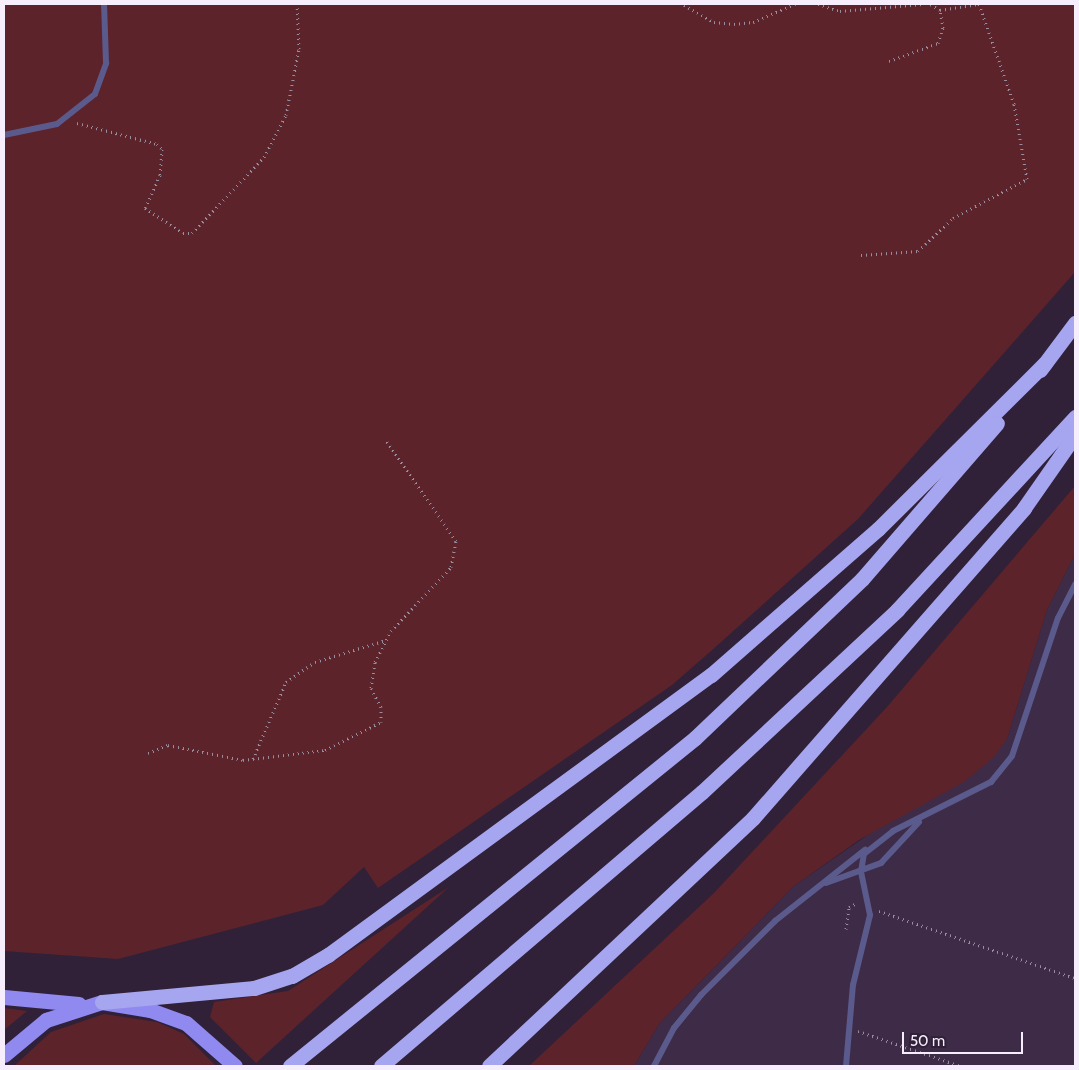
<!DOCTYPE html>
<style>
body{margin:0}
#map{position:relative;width:1079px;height:1070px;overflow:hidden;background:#302138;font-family:Cabin,sans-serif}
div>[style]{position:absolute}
.built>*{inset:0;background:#3d2b47}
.green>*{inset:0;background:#5c232b}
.path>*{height:3px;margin-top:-1.5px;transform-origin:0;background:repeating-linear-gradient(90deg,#998da0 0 1px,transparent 0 5px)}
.lane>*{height:6px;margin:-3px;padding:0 3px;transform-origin:3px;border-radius:3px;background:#5b5a8c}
.primary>*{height:15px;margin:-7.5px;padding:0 7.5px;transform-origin:7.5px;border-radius:7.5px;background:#8f89f0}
.highway>*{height:15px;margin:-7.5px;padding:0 7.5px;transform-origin:7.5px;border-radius:7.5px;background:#a6a5ef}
span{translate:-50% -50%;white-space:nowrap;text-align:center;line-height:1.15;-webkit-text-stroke:5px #302138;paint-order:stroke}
.frame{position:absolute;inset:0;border:5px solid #f7eefd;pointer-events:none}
.scale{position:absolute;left:902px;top:1032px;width:121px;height:22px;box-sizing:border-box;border:2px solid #f7eefd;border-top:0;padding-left:6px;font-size:15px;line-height:18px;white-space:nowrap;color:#f7eefd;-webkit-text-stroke:4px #302138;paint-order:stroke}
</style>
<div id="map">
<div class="built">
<div style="clip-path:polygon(1075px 554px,1075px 1066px,634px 1066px,659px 1024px,794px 886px,1007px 739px,1047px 610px)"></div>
</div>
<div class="green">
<div style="clip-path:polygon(4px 4px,1075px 4px,1075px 272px,858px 519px,711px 651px,672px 685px,378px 888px,364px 867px,323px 905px,118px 959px,4px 951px)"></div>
<div style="clip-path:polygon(1075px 486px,1075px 554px,1047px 610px,1007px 739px,993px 758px,964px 782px,859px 840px,794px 886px,659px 1024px,634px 1066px,529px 1066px,714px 893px,887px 707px)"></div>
<div style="clip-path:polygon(449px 887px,256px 1063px,210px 1017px,214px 1002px,288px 991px)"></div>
<div style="clip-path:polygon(4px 1008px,27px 1011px,4px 1030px)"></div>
<div style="clip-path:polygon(104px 1014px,157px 1022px,184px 1034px,216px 1066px,14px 1066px,51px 1032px)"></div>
</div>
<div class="path">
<div style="left:818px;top:4px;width:23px;rotate:18deg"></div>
<div style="left:840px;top:11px;width:83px;rotate:-4.8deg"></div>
<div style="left:684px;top:5px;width:34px;rotate:30deg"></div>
<div style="left:714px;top:22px;width:20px;rotate:6deg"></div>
<div style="left:734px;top:24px;width:19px;rotate:-6deg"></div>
<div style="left:753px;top:22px;width:46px;rotate:-23.2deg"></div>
<div style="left:940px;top:10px;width:39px;rotate:-9deg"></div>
<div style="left:889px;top:61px;width:52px;rotate:-20.2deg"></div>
<div style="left:938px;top:43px;width:16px;rotate:-72deg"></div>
<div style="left:943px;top:28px;width:18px;rotate:-99deg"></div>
<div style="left:940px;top:10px;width:12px;rotate:-149deg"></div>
<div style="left:77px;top:123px;width:83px;rotate:14.7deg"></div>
<div style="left:157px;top:144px;width:7px;rotate:45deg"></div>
<div style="left:162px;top:149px;width:26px;rotate:94deg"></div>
<div style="left:160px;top:175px;width:36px;rotate:114deg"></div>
<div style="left:145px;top:208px;width:45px;rotate:33.3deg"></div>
<div style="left:183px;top:233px;width:9px"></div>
<div style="left:192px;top:233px;width:105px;rotate:-46.5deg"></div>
<div style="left:264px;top:157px;width:47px;rotate:-62.4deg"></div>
<div style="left:286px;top:115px;width:67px;rotate:-78.9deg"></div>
<div style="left:299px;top:49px;width:45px;rotate:-92.5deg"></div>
<div style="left:861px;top:255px;width:57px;rotate:-4deg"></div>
<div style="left:918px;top:251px;width:48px;rotate:-43.3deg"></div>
<div style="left:953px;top:218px;width:84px;rotate:-27.8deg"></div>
<div style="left:1027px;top:179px;width:76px;rotate:-99.8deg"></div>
<div style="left:1014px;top:104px;width:106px;rotate:-109.3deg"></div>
<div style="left:148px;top:753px;width:22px;rotate:-22deg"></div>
<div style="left:168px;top:745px;width:76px;rotate:11.3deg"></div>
<div style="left:243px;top:760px;width:83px;rotate:-7deg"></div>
<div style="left:325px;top:750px;width:63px;rotate:-26.6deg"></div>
<div style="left:381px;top:722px;width:15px;rotate:-90deg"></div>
<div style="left:381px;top:707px;width:21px;rotate:-118deg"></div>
<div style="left:371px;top:688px;width:26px;rotate:-81deg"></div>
<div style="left:375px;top:662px;width:35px;rotate:-63deg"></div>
<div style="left:391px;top:631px;width:88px;rotate:-46.8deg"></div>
<div style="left:451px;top:567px;width:26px;rotate:-79deg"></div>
<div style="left:456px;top:541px;width:124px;rotate:-124.8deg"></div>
<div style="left:253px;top:759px;width:84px;rotate:-66.8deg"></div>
<div style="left:286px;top:682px;width:35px;rotate:-35deg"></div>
<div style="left:315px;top:662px;width:74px;rotate:-17.2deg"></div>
<div style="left:879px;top:911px;width:207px;rotate:18.9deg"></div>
<div style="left:846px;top:929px;width:22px;rotate:-82deg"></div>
<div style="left:849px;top:907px;width:9px;rotate:-27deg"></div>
<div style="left:858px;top:1031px;width:109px;rotate:18.8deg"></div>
</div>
<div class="lane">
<div style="left:4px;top:135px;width:54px;rotate:-11.7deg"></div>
<div style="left:57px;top:124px;width:48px;rotate:-38.3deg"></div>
<div style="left:95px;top:94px;width:33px;rotate:-70deg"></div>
<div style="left:106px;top:63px;width:59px;rotate:-91.9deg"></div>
<div style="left:826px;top:883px;width:59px;rotate:-20deg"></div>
<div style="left:881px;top:863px;width:56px;rotate:-47.2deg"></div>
<div style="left:654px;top:1066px;width:43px;rotate:-62.2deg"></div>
<div style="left:674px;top:1028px;width:43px;rotate:-50.7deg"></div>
<div style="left:701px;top:995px;width:105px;rotate:-45deg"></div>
<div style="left:775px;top:921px;width:115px;rotate:-38.3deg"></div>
<div style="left:846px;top:1066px;width:81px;rotate:-85.1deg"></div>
<div style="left:853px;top:985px;width:72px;rotate:-76.3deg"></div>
<div style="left:870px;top:915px;width:44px;rotate:-101.8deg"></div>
<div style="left:861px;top:872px;width:18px;rotate:-81deg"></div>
<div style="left:864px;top:854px;width:37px;rotate:-38deg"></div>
<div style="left:893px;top:831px;width:110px;rotate:-26.6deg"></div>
<div style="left:991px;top:782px;width:33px;rotate:-51deg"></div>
<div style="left:1012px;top:756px;width:145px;rotate:-71.6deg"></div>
<div style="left:1058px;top:618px;width:38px;rotate:-63deg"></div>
</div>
<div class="primary">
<div style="left:4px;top:997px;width:75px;rotate:5.3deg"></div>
<div style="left:4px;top:1055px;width:55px;rotate:-39.8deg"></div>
<div style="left:46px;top:1020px;width:59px;rotate:-17.8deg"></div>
<div style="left:102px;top:1002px;width:49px;rotate:9.5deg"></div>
<div style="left:150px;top:1010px;width:38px;rotate:20deg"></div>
<div style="left:186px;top:1023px;width:65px;rotate:41.3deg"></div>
</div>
<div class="highway">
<div style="left:1040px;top:370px;width:59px;rotate:-53.3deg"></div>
<div style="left:102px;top:1002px;width:153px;rotate:-5.3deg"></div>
<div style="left:254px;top:988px;width:40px;rotate:-18deg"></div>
<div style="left:292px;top:976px;width:42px;rotate:-30.3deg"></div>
<div style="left:328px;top:955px;width:474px;rotate:-36.2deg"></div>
<div style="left:711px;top:675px;width:222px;rotate:-41.2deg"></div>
<div style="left:878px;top:529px;width:235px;rotate:-44.8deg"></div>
<div style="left:290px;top:1066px;width:521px;rotate:-39deg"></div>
<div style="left:695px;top:738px;width:231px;rotate:-43.6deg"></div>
<div style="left:862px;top:579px;width:206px;rotate:-49.1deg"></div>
<div style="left:381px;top:1066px;width:422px;rotate:-40.5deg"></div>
<div style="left:702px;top:792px;width:267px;rotate:-43deg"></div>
<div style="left:897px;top:610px;width:263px;rotate:-47.3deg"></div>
<div style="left:489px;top:1066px;width:362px;rotate:-43.2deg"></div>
<div style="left:753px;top:818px;width:412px;rotate:-48.8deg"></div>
<div style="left:1024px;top:508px;width:89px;rotate:-55.1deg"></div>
</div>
<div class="frame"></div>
<div class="scale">50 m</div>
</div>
